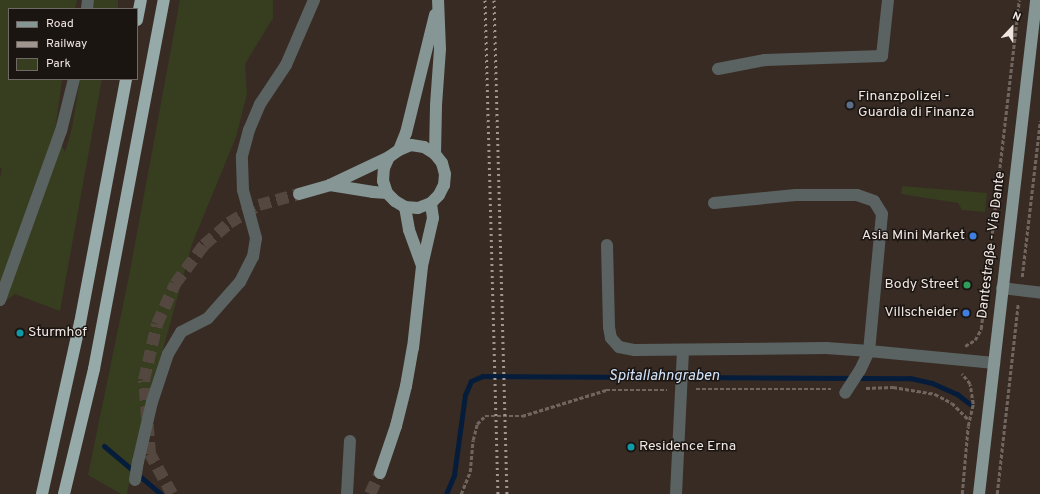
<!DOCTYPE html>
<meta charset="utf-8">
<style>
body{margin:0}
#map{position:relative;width:1040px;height:494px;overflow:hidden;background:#382b24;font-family:Overpass,sans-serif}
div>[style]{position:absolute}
.green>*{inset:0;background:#363e1f;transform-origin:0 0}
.stream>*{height:5px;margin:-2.5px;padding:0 2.5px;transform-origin:2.5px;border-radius:2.5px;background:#051d3b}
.major-tunnel>*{height:12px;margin-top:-6px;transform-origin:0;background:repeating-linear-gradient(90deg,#534740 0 12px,transparent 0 18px)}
.path>*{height:2.5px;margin-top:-1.25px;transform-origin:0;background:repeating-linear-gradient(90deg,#71665f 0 4px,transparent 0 6px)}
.minor>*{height:12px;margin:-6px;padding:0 6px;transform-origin:6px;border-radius:6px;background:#5a6362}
.major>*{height:12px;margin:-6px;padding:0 6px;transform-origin:6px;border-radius:6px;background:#859695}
.highway>*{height:12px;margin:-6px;padding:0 6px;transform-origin:6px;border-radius:6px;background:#96aaa9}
.rail>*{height:3px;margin-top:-1.5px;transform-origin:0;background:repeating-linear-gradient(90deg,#a0958f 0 2px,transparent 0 6px)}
.dots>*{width:11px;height:11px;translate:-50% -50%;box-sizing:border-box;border:2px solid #1b1512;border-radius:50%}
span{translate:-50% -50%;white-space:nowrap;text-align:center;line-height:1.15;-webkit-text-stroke:3px #1b1512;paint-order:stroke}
.poi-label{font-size:14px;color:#efe6e1}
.left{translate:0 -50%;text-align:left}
.right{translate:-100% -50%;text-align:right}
.street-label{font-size:14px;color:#efe6e1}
.water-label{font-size:15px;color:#d2e4fc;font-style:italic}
.legend{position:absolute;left:8px;top:8px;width:130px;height:72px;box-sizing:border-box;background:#1b1512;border:1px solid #706965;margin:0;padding:5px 7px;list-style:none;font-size:12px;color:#efe6e1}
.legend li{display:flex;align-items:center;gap:8px;height:20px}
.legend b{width:20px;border:1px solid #706965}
.north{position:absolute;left:992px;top:8px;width:40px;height:40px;-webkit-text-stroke:3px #1b1512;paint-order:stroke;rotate:22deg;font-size:11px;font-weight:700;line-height:16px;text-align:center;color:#efe6e1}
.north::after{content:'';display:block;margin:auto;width:14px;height:18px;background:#efe6e1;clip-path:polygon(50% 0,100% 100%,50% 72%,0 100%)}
</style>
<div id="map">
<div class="green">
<div style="clip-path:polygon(0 0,77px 0,75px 9px,9px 9px,9px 79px,62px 79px,55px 132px,65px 152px,72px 128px,80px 79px,102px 79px,60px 311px,15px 294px,0 305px,0 177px,2px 169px,0 167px)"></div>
<div style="left:93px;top:0;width:25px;height:9px"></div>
<div style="clip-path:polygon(180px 0,273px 0,273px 18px,245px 64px,247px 94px,236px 137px,192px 244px,136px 448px,127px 494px,121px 494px,88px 475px,130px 271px)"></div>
<div style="clip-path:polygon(902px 186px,987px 193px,985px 212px,962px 210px,958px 203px,901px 194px)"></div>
</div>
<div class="stream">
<div style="left:104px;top:446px;width:75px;rotate:40.1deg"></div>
<div style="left:446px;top:494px;width:21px;rotate:-67deg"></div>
<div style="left:454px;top:475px;width:81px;rotate:-82.2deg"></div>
<div style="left:465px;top:395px;width:15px;rotate:-67deg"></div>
<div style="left:471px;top:381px;width:13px;rotate:-23deg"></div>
<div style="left:483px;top:376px;width:427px;rotate:0.3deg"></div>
<div style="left:910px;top:378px;width:23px;rotate:13deg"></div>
<div style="left:932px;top:383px;width:27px;rotate:24deg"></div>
<div style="left:957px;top:394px;width:16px;rotate:38deg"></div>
</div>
<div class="major-tunnel">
<div style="left:172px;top:494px;width:46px;rotate:-118.8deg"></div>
<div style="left:150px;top:454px;width:74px;rotate:-94.6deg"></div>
<div style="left:144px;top:380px;width:57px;rotate:-76.9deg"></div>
<div style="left:157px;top:324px;width:44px;rotate:-65.8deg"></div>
<div style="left:175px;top:284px;width:49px;rotate:-53.4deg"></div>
<div style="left:204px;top:245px;width:33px;rotate:-41deg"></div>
<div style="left:229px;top:223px;width:35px;rotate:-31deg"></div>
<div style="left:259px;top:205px;width:41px;rotate:-15.4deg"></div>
<div style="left:370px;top:494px;width:23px;rotate:-65deg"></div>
</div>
<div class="path">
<div style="left:1022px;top:277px;width:157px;rotate:-83.4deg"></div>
<div style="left:965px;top:346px;width:12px;rotate:-31deg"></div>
<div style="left:975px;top:340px;width:13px;rotate:-61deg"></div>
<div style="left:981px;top:329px;width:331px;rotate:-83.4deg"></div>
<div style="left:866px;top:388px;width:27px;rotate:-2deg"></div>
<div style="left:893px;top:387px;width:43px;rotate:9.5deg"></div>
<div style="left:935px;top:394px;width:19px;rotate:28deg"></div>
<div style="left:952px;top:403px;width:24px;rotate:45deg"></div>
<div style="left:696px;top:389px;width:135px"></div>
<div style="left:461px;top:494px;width:24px;rotate:-68deg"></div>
<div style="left:470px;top:472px;width:32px;rotate:-85deg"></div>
<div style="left:473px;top:440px;width:16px;rotate:-76deg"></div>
<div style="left:477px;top:424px;width:11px;rotate:-45deg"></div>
<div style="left:485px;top:416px;width:37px"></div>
<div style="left:522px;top:416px;width:88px;rotate:-17.2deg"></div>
<div style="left:606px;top:390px;width:61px"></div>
<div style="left:962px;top:494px;width:68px;rotate:-85deg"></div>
<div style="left:968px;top:426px;width:23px;rotate:-77deg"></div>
<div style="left:973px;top:404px;width:20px;rotate:-99deg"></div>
<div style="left:970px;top:384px;width:13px;rotate:-129deg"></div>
<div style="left:997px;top:494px;width:191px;rotate:-83.7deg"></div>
</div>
<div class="minor">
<div style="left:87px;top:9px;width:9px;rotate:-84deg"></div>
<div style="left:718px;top:69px;width:48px;rotate:-10.8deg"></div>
<div style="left:765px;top:60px;width:117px;rotate:-2deg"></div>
<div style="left:882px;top:56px;width:56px;rotate:-83.9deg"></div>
<div style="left:714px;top:203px;width:82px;rotate:-5.6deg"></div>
<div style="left:796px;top:195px;width:61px"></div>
<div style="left:857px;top:195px;width:18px;rotate:19deg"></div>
<div style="left:874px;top:201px;width:15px;rotate:58deg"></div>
<div style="left:882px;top:214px;width:138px;rotate:95.4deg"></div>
<div style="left:869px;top:351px;width:21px;rotate:115deg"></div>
<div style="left:860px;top:370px;width:27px;rotate:123deg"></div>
<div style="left:607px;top:245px;width:82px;rotate:88.6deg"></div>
<div style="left:609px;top:327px;width:11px;rotate:80deg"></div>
<div style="left:611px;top:338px;width:12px;rotate:48deg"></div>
<div style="left:619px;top:347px;width:16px;rotate:11deg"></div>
<div style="left:635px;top:350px;width:191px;rotate:-0.6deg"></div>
<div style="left:826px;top:348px;width:43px;rotate:4deg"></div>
<div style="left:869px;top:351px;width:126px;rotate:5.5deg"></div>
<div style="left:1002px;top:288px;width:38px;rotate:7deg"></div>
<div style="left:0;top:300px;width:180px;rotate:-70.2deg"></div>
<div style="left:61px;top:131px;width:54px;rotate:-76deg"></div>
<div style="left:135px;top:480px;width:18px;rotate:-81deg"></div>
<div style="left:138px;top:462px;width:62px;rotate:-76.9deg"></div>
<div style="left:152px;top:402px;width:51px;rotate:-71.6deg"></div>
<div style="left:168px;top:354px;width:26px;rotate:-59deg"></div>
<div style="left:181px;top:332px;width:30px;rotate:-27deg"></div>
<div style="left:208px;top:318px;width:48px;rotate:-48.4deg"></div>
<div style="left:240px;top:282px;width:28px;rotate:-63deg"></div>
<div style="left:253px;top:257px;width:19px;rotate:-81deg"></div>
<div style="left:256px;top:238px;width:50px;rotate:-105.2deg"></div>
<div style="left:243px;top:190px;width:34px;rotate:-92deg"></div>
<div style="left:242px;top:156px;width:27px;rotate:-75deg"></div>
<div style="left:249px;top:130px;width:28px;rotate:-67deg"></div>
<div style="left:260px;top:104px;width:47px;rotate:-56.3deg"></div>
<div style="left:286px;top:65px;width:71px;rotate:-66.7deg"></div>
<div style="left:347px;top:494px;width:53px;rotate:-86.8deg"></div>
<div style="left:676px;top:494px;width:144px;rotate:-87.2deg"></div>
</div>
<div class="major">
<div style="left:399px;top:150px;width:18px;rotate:-68deg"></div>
<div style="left:406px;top:133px;width:122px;rotate:-76.2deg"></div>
<div style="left:435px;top:154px;width:49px;rotate:-88.8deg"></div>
<div style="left:436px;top:105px;width:56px;rotate:-85.9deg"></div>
<div style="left:440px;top:49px;width:49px;rotate:-92.3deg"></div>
<div style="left:330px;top:185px;width:44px;rotate:9.2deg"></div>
<div style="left:373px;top:192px;width:14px;rotate:4deg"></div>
<div style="left:299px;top:194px;width:32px;rotate:-16deg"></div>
<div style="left:330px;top:185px;width:65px;rotate:-25.4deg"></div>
<div style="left:389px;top:157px;width:12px;rotate:-35deg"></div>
<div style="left:399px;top:150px;width:13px;rotate:-23deg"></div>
<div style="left:411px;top:145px;width:13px;rotate:9deg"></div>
<div style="left:424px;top:147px;width:13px;rotate:32deg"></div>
<div style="left:435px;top:154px;width:11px;rotate:52deg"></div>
<div style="left:442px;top:163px;width:11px;rotate:75deg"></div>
<div style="left:445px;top:174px;width:11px;rotate:95deg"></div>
<div style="left:444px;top:185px;width:11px;rotate:117deg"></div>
<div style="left:439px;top:195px;width:11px;rotate:135deg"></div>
<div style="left:431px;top:203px;width:14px;rotate:159deg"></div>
<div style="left:418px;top:208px;width:13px;rotate:-176deg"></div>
<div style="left:405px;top:207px;width:12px;rotate:-149deg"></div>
<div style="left:395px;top:201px;width:11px;rotate:-135deg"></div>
<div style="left:387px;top:193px;width:13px;rotate:-108deg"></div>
<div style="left:383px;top:181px;width:13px;rotate:-86deg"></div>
<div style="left:384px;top:168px;width:12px;rotate:-66deg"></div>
<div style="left:405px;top:207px;width:23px;rotate:80deg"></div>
<div style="left:409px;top:230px;width:38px;rotate:70deg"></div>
<div style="left:380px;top:473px;width:50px;rotate:-71.2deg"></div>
<div style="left:396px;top:426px;width:41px;rotate:-76deg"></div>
<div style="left:406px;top:386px;width:39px;rotate:-80deg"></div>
<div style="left:413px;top:348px;width:82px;rotate:-83.7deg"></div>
<div style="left:422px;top:266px;width:49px;rotate:-77.1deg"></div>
<div style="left:433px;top:218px;width:15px;rotate:-98deg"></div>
<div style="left:979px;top:494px;width:497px;rotate:-83.4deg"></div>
</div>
<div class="highway">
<div style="left:137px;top:20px;width:20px;rotate:-79deg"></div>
<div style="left:42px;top:494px;width:175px;rotate:-77.5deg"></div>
<div style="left:80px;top:323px;width:248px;rotate:-79.3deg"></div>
<div style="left:64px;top:494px;width:129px;rotate:-76.5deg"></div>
<div style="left:94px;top:369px;width:376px;rotate:-79.3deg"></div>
</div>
<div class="rail">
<div style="left:485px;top:0;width:494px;rotate:88.5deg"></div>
<div style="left:494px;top:0;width:494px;rotate:88.5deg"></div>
</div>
<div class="dots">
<div style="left:850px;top:105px;background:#5c6f8a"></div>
<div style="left:973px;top:236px;background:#3f7fe0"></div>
<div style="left:967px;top:285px;background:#2e9e5b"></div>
<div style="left:966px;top:313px;background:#3f7fe0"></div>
<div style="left:20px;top:333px;background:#0f9aa8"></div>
<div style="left:631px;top:447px;background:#0f9aa8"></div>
</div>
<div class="poi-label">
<span class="left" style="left:858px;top:105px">Finanzpolizei -<br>Guardia di Finanza</span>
<span class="right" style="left:965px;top:236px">Asia Mini Market</span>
<span class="right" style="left:959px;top:285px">Body Street</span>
<span class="right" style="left:958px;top:313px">Villscheider</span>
<span class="left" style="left:28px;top:333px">Sturmhof</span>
<span class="left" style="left:639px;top:447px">Residence Erna</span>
</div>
<div class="street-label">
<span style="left:992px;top:245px;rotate:-83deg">Dantestraße - Via Dante</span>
</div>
<div class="water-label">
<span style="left:664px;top:377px">Spitallahngraben</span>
</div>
<ul class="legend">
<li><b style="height:5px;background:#859695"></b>Road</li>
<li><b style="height:5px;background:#a0958f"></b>Railway</li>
<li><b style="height:11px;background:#363e1f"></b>Park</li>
</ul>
<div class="north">N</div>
</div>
